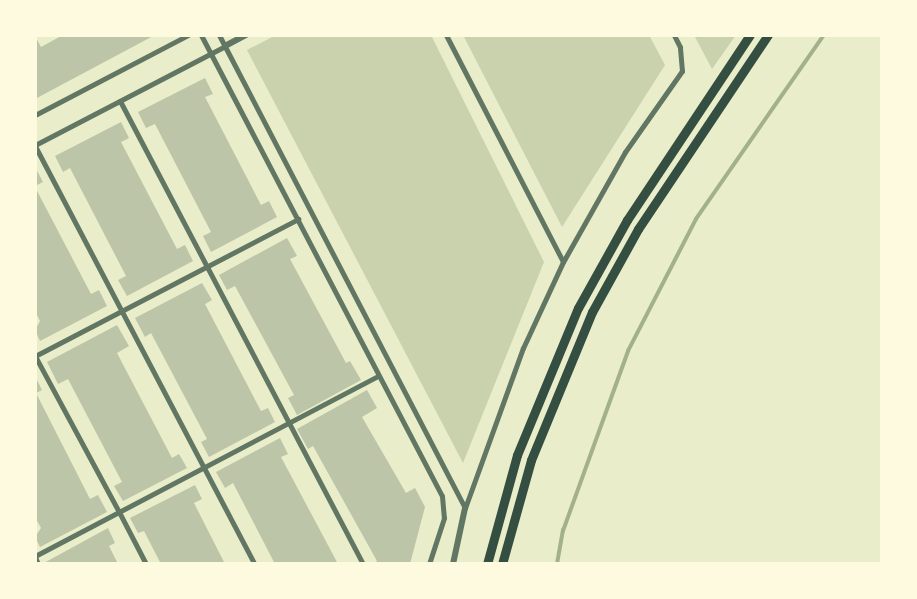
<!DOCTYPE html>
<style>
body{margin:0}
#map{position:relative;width:917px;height:599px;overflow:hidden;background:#e9edc9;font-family:Helvetica,sans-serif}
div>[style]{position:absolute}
.green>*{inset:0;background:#cad2ad}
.stream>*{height:3.5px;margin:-1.75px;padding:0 1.75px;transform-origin:1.75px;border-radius:1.75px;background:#a3b18a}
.building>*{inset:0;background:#bcc5a7}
.minor>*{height:5px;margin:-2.5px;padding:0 2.5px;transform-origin:2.5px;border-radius:2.5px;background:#617663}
.tertiary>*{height:6px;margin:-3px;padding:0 3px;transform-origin:3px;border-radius:3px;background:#617663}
.trunk>*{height:9px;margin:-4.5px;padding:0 4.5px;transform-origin:4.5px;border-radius:4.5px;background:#344e41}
span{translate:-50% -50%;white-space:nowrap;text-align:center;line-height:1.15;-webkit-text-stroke:7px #fefae0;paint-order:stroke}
.frame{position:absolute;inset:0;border:37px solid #fefae0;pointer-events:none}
</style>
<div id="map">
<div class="green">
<div style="clip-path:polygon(276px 35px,431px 35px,544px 262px,463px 463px,247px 50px)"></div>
<div style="clip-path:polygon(463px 35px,649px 35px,665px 65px,562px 227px)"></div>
<div style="clip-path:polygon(694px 35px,736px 35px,712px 69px)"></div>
</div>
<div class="stream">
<div style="left:557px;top:564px;width:34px;rotate:-80deg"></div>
<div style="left:563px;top:531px;width:191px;rotate:-70.1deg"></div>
<div style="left:628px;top:351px;width:148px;rotate:-62.7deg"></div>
<div style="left:696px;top:219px;width:224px;rotate:-55.2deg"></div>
</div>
<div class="building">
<div style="clip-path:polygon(63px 35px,155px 35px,35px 99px,35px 36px,41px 47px)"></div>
<div style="clip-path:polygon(205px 78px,213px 94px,205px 97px,261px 205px,269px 201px,277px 217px,211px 252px,203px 236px,211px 232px,155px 124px,146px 128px,138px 112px)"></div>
<div style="clip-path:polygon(121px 122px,129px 138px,121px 142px,177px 249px,185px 245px,193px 261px,127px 296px,118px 280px,126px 276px,70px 168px,63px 172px,55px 156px)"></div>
<div style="clip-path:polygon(35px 167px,43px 182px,35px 186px)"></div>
<div style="clip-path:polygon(35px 187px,91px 294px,99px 290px,107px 306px,40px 341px,35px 330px,40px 321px,35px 311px)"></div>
<div style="clip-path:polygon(287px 238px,297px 256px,290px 259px,346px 363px,350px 361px,361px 380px,297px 415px,288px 398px,294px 395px,235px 286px,227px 290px,219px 275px)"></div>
<div style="clip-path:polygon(202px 283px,212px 300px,205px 304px,261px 411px,268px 408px,275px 422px,209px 457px,201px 442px,207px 439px,151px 333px,145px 337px,135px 318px)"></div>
<div style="clip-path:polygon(117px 325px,129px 346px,117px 353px,172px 458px,179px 454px,187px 468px,123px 501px,114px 486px,122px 482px,68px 379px,58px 384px,47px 362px)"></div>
<div style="clip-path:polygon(35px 376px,42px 390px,36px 393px,90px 499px,98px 495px,107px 512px,40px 547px,35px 537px,41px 528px,35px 517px)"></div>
<div style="clip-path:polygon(367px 390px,377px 408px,362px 417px,406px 493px,415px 488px,425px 507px,410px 564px,371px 564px,377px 561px,313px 446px,308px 449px,297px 429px)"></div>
<div style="clip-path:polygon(280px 438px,288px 454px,281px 457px,338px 564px,275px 564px,233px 483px,225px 488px,216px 472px)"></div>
<div style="clip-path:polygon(195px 485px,202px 499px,194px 503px,225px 564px,161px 564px,144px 531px,138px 533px,130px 518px)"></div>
<div style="clip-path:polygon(108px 528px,115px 543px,109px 546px,118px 564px,42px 564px)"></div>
</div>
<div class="minor">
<div style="left:201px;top:35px;width:520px;rotate:62.4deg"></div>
<div style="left:442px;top:496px;width:22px;rotate:85deg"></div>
<div style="left:444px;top:518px;width:48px;rotate:108.1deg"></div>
<div style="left:219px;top:35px;width:533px;rotate:62.52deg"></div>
<div style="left:446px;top:35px;width:255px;rotate:62.7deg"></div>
<div style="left:120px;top:101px;width:523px;rotate:62.31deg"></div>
<div style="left:35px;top:115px;width:173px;rotate:-27.6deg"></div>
<div style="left:35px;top:145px;width:214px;rotate:-27.5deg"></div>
<div style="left:35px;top:146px;width:472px;rotate:62.3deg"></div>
<div style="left:465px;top:508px;width:170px;rotate:-70.1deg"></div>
<div style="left:523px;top:348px;width:95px;rotate:-65.1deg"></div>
<div style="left:563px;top:262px;width:126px;rotate:-60.6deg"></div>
<div style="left:625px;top:152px;width:99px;rotate:-54.9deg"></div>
<div style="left:682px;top:71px;width:24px;rotate:-95deg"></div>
<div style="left:680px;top:47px;width:13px;rotate:-117deg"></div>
<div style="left:35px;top:556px;width:387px;rotate:-27.7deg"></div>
<div style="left:35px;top:557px;width:8px;rotate:67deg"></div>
<div style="left:146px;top:564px;width:59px;rotate:-117.4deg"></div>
<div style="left:119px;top:512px;width:177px;rotate:-118.3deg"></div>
<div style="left:35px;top:356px;width:297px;rotate:-27.5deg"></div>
</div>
<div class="tertiary">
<div style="left:225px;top:46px;width:24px;rotate:-28deg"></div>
<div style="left:453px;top:564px;width:57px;rotate:-77.9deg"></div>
</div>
<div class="trunk">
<div style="left:487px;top:564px;width:113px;rotate:-74.6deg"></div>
<div style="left:517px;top:455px;width:159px;rotate:-67.5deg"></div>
<div style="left:578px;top:308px;width:101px;rotate:-60.9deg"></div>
<div style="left:627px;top:220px;width:222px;rotate:-56.4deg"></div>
<div style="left:502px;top:564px;width:108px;rotate:-74.4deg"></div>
<div style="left:531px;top:460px;width:160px;rotate:-67.6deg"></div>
<div style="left:592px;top:312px;width:95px;rotate:-61deg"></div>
<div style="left:638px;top:229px;width:234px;rotate:-56.2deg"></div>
</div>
<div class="frame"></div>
</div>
